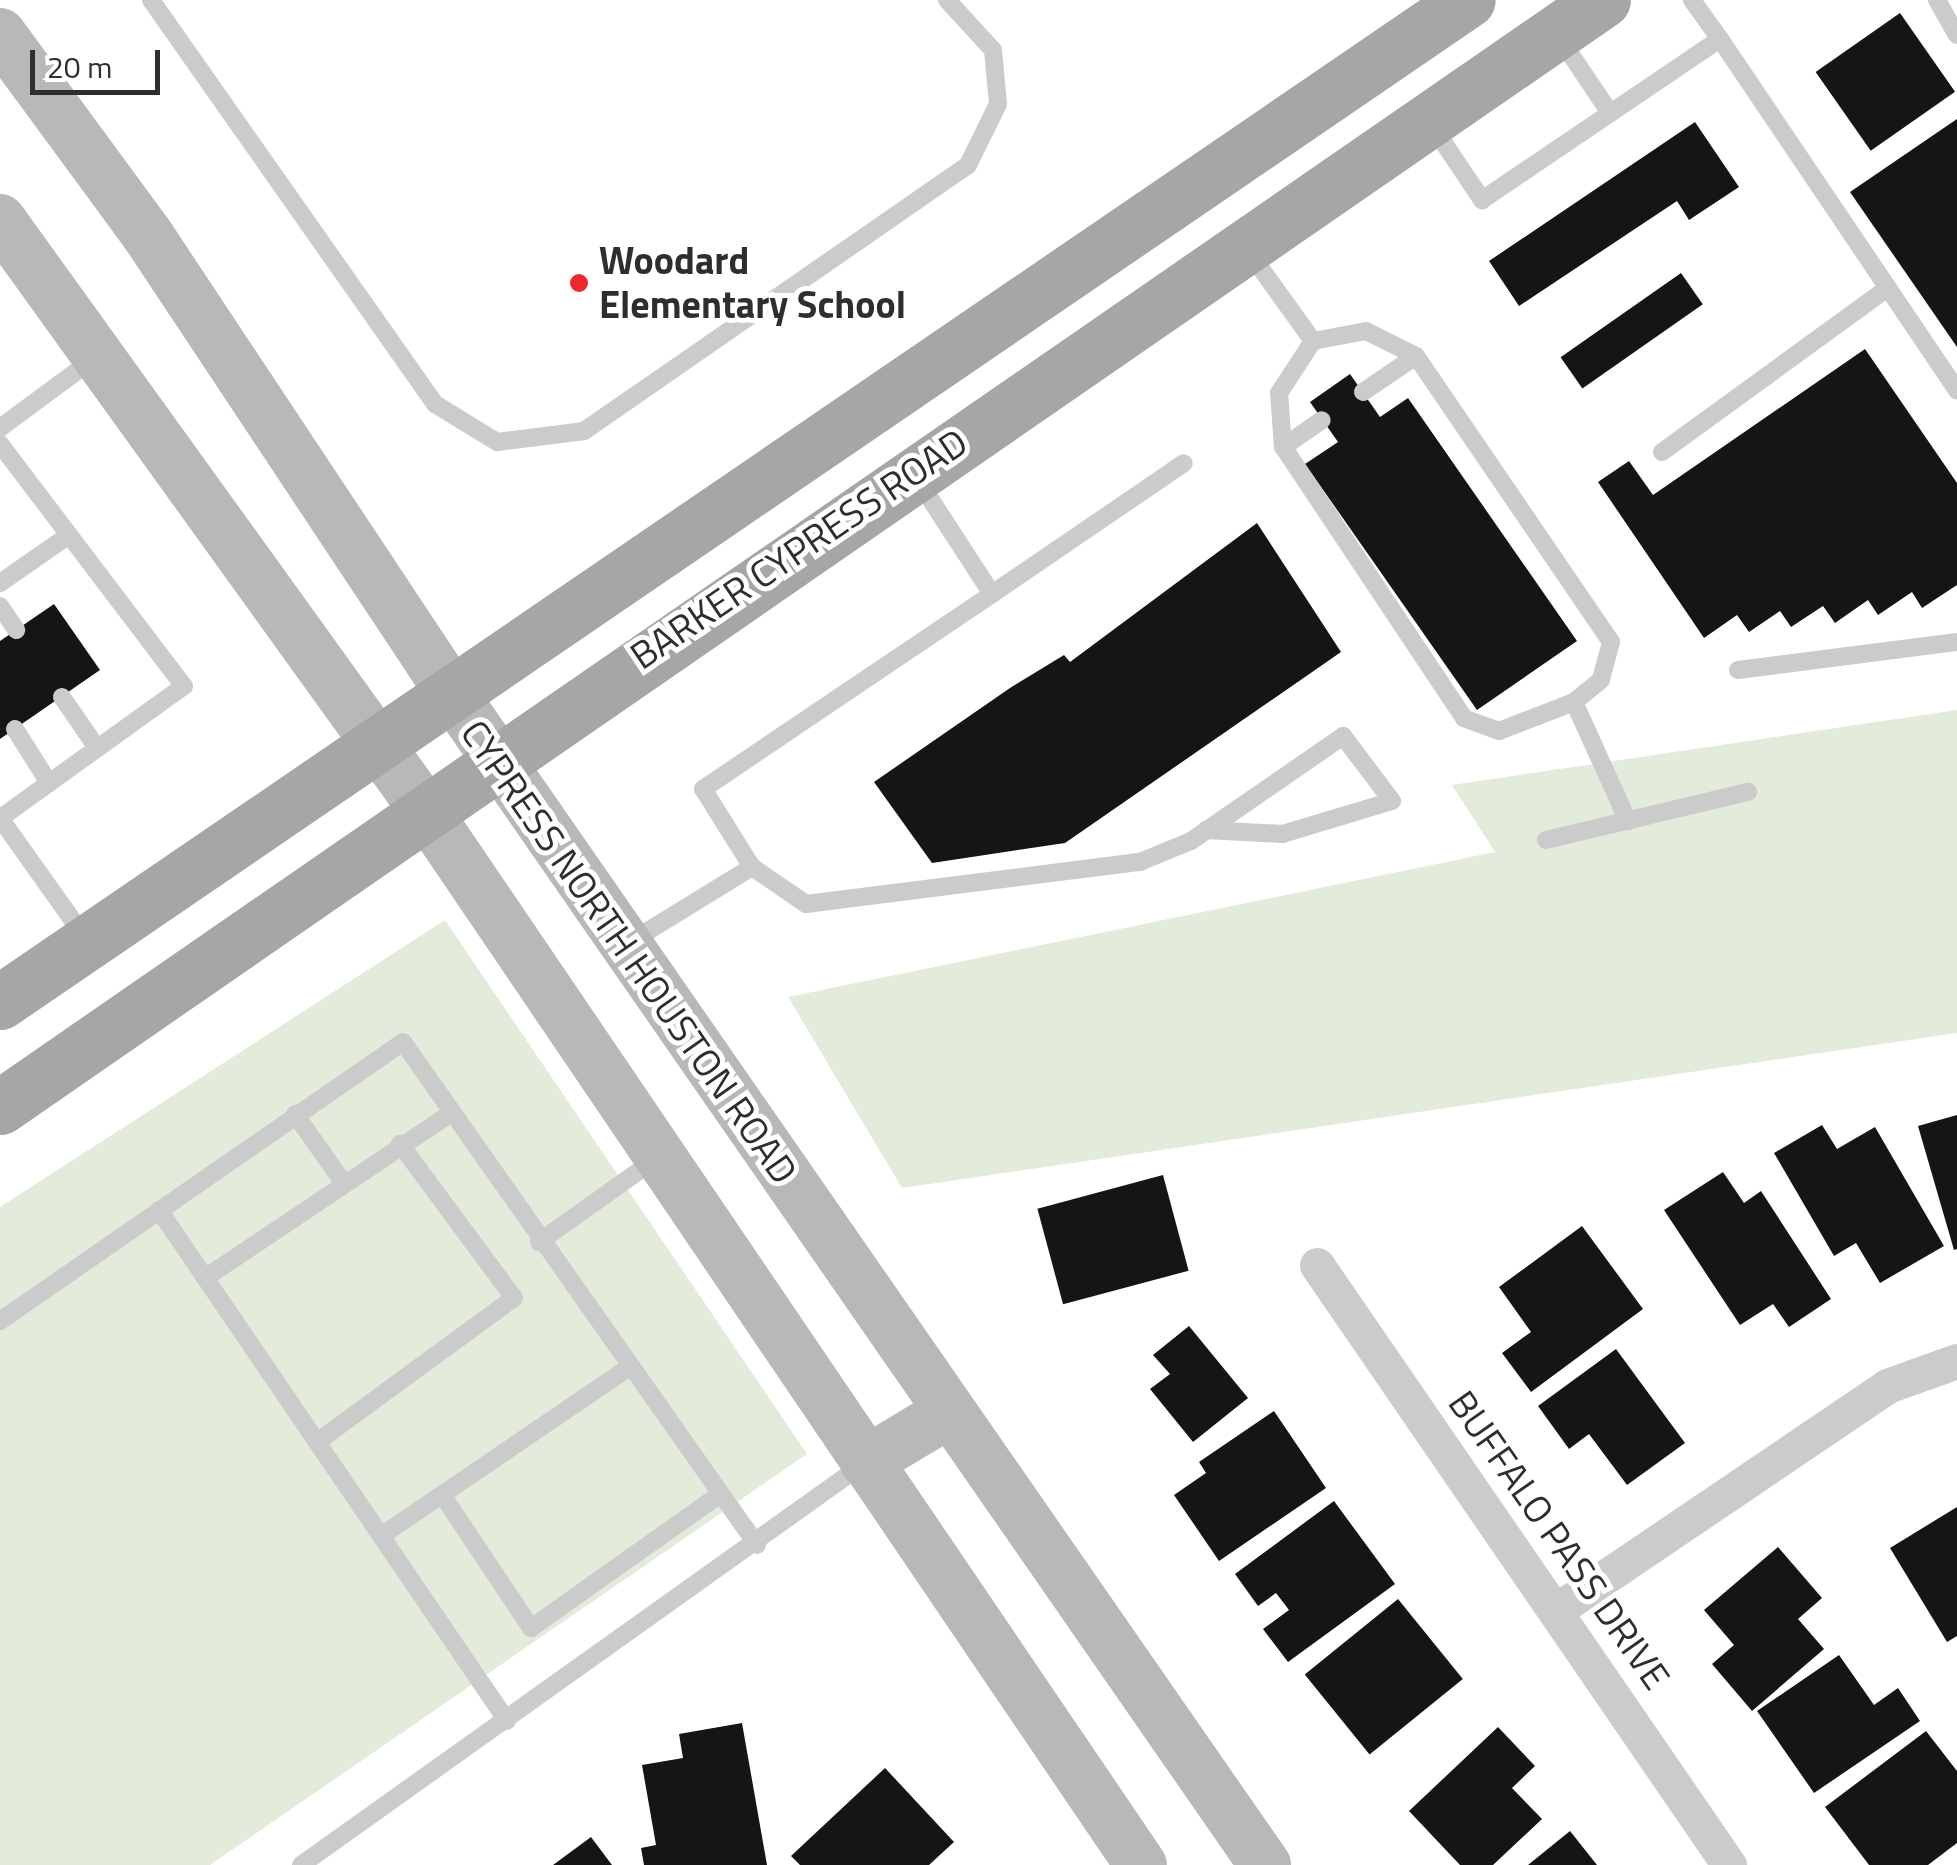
<!DOCTYPE html>
<style>
body{margin:0}
#map{position:relative;width:1957px;height:1865px;overflow:hidden;background:#fff;font-family:"Titillium Web",sans-serif}
div>[style]{position:absolute}
.green>*{inset:0;background:#e3ecdb}
.building>*{inset:0;background:#151515;transform-origin:0 0}
.lane>*{height:18px;margin:-9px;padding:0 9px;transform-origin:9px;border-radius:9px;background:#cbcbcb}
.street>*{height:35px;margin:-17.5px;padding:0 17.5px;transform-origin:17.5px;border-radius:17.5px;background:#cbcbcb}
.secondary>*{height:52px;margin:-26px;padding:0 26px;transform-origin:26px;border-radius:26px;background:#b8b8b8}
.primary>*{height:55px;margin:-27.5px;padding:0 27.5px;transform-origin:27.5px;border-radius:27.5px;background:#a6a6a6}
.dots>*{width:28px;height:28px;translate:-50% -50%;box-sizing:border-box;border:5px solid #fff;border-radius:50%}
span{translate:-50% -50%;white-space:nowrap;text-align:center;line-height:1.15;-webkit-text-stroke:10px #fff;paint-order:stroke}
.poi-label{font-size:38px;color:#2e2e2e;font-weight:700}
.left{translate:0 -50%;text-align:left}
.street-label{font-size:38px;color:#2e2e2e}
.scale{position:absolute;left:30px;top:50px;width:130px;height:45px;box-sizing:border-box;border:5px solid #2e2e2e;border-top:0;padding-left:12px;font-size:30px;line-height:35px;white-space:nowrap;color:#2e2e2e;-webkit-text-stroke:8px #fff;paint-order:stroke}
</style>
<div id="map">
<div class="green">
<div style="clip-path:polygon(1957px 710px,1957px 1033px,902px 1188px,788px 997px,1495px 852px,1452px 785px)"></div>
<div style="clip-path:polygon(445px 920px,807px 1454px,210px 1865px,0 1865px,0 1207px)"></div>
</div>
<div class="building">
<div style="left:1900px;top:13px;width:96px;height:103px;rotate:55deg"></div>
<div style="clip-path:polygon(1957px 119px,1957px 347px,1850px 192px)"></div>
<div style="clip-path:polygon(1695px 122px,1739px 187px,1689px 220px,1677px 201px,1519px 306px,1489px 261px)"></div>
<div style="left:1681px;top:273px;width:38px;height:147px;rotate:55deg"></div>
<div style="clip-path:polygon(1865px 349px,1957px 483px,1957px 585px,1922px 608px,1912px 592px,1878px 615px,1868px 600px,1835px 623px,1823px 606px,1791px 627px,1780px 611px,1749px 632px,1737px 615px,1704px 638px,1598px 482px,1629px 461px,1653px 495px)"></div>
<div style="clip-path:polygon(1350px 374px,1380px 417px,1408px 398px,1577px 641px,1477px 710px,1305px 464px,1338px 442px,1310px 402px)"></div>
<div style="clip-path:polygon(1257px 523px,1341px 652px,1065px 843px,932px 863px,874px 782px,1010px 688px,1064px 655px,1070px 662px)"></div>
<div style="clip-path:polygon(54px 604px,100px 670px,0 739px,0 641px)"></div>
<div style="clip-path:polygon(1957px 1115px,1957px 1249px,1954px 1250px,1918px 1126px)"></div>
<div style="clip-path:polygon(1822px 1125px,1837px 1149px,1875px 1127px,1944px 1246px,1880px 1283px,1856px 1243px,1834px 1256px,1774px 1153px)"></div>
<div style="clip-path:polygon(1723px 1172px,1744px 1203px,1761px 1191px,1831px 1299px,1789px 1327px,1773px 1304px,1740px 1325px,1664px 1210px)"></div>
<div style="left:1163px;top:1175px;width:99px;height:130px;rotate:75deg"></div>
<div style="clip-path:polygon(1582px 1226px,1643px 1309px,1531px 1392px,1502px 1353px,1531px 1332px,1499px 1287px)"></div>
<div style="clip-path:polygon(1189px 1326px,1248px 1398px,1193px 1442px,1150px 1389px,1170px 1374px,1153px 1355px)"></div>
<div style="clip-path:polygon(1616px 1349px,1685px 1443px,1627px 1485px,1589px 1434px,1569px 1449px,1538px 1406px)"></div>
<div style="clip-path:polygon(1274px 1411px,1326px 1488px,1219px 1561px,1174px 1495px,1206px 1473px,1199px 1462px)"></div>
<div style="clip-path:polygon(1334px 1501px,1395px 1584px,1288px 1662px,1263px 1629px,1289px 1610px,1276px 1593px,1258px 1606px,1235px 1574px)"></div>
<div style="clip-path:polygon(1957px 1507px,1957px 1636px,1947px 1642px,1890px 1548px)"></div>
<div style="clip-path:polygon(1778px 1547px,1822px 1598px,1798px 1619px,1824px 1649px,1752px 1711px,1712px 1664px,1734px 1645px,1704px 1610px)"></div>
<div style="left:1398px;top:1599px;width:103px;height:120px;rotate:51deg"></div>
<div style="clip-path:polygon(1839px 1655px,1874px 1705px,1898px 1688px,1920px 1721px,1814px 1793px,1757px 1711px)"></div>
<div style="clip-path:polygon(742px 1723px,767px 1865px,644px 1865px,641px 1848px,656px 1845px,642px 1765px,683px 1758px,679px 1734px)"></div>
<div style="clip-path:polygon(1498px 1727px,1535px 1766px,1512px 1788px,1542px 1819px,1493px 1865px,1460px 1865px,1409px 1811px)"></div>
<div style="clip-path:polygon(1926px 1731px,1957px 1771px,1957px 1843px,1928px 1865px,1869px 1865px,1825px 1807px)"></div>
<div style="clip-path:polygon(885px 1768px,954px 1842px,929px 1865px,800px 1865px,791px 1856px)"></div>
<div style="clip-path:polygon(1570px 1831px,1597px 1865px,1528px 1865px)"></div>
<div style="clip-path:polygon(591px 1837px,612px 1865px,553px 1865px)"></div>
</div>
<div class="lane">
<div style="left:151px;top:0;width:494px;rotate:54.9deg"></div>
<div style="left:435px;top:404px;width:73px;rotate:31.5deg"></div>
<div style="left:497px;top:442px;width:88px;rotate:-7.2deg"></div>
<div style="left:584px;top:431px;width:467px;rotate:-34.7deg"></div>
<div style="left:968px;top:165px;width:68px;rotate:-63.8deg"></div>
<div style="left:998px;top:104px;width:54px;rotate:-95.3deg"></div>
<div style="left:993px;top:50px;width:68px;rotate:-132.6deg"></div>
<div style="left:1937px;top:0;width:40px;rotate:60.3deg"></div>
<div style="left:1559px;top:37px;width:92px;rotate:56.1deg"></div>
<div style="left:1720px;top:39px;width:424px;rotate:56deg"></div>
<div style="left:1431px;top:124px;width:92px;rotate:56.1deg"></div>
<div style="left:1482px;top:200px;width:287px;rotate:-34.1deg"></div>
<div style="left:1720px;top:39px;width:48px;rotate:-125.7deg"></div>
<div style="left:1249px;top:252px;width:110px;rotate:54.3deg"></div>
<div style="left:1313px;top:341px;width:54px;rotate:-10.7deg"></div>
<div style="left:1366px;top:331px;width:56px;rotate:26.6deg"></div>
<div style="left:1416px;top:356px;width:346px;rotate:55.7deg"></div>
<div style="left:1611px;top:642px;width:39px;rotate:105deg"></div>
<div style="left:1601px;top:680px;width:35px;rotate:141deg"></div>
<div style="left:1574px;top:702px;width:80px;rotate:158.9deg"></div>
<div style="left:1499px;top:731px;width:37px;rotate:-160deg"></div>
<div style="left:1464px;top:718px;width:326px;rotate:-123.7deg"></div>
<div style="left:1283px;top:447px;width:54px;rotate:-94.2deg"></div>
<div style="left:1279px;top:393px;width:62px;rotate:-56.8deg"></div>
<div style="left:1363px;top:392px;width:64px;rotate:-34.2deg"></div>
<div style="left:0;top:428px;width:119px;rotate:-36.5deg"></div>
<div style="left:0;top:444px;width:304px;rotate:52.8deg"></div>
<div style="left:184px;top:686px;width:226px;rotate:144.3deg"></div>
<div style="left:1283px;top:447px;width:47px;rotate:-34.7deg"></div>
<div style="left:1662px;top:452px;width:279px;rotate:-36deg"></div>
<div style="left:0;top:583px;width:84px;rotate:-34.8deg"></div>
<div style="left:992px;top:594px;width:232px;rotate:-34.3deg"></div>
<div style="left:0;top:606px;width:29px;rotate:56deg"></div>
<div style="left:1738px;top:670px;width:221px;rotate:-7.3deg"></div>
<div style="left:62px;top:697px;width:62px;rotate:55.5deg"></div>
<div style="left:1574px;top:702px;width:131px;rotate:65.6deg"></div>
<div style="left:15px;top:729px;width:64px;rotate:57.8deg"></div>
<div style="left:0;top:818px;width:145px;rotate:54.6deg"></div>
<div style="left:1546px;top:840px;width:208px;rotate:-13.4deg"></div>
<div style="left:752px;top:867px;width:65px;rotate:34.4deg"></div>
<div style="left:806px;top:904px;width:337px;rotate:-7.2deg"></div>
<div style="left:1140px;top:862px;width:55px;rotate:-22.4deg"></div>
<div style="left:1191px;top:841px;width:185px;rotate:-34.6deg"></div>
<div style="left:1343px;top:736px;width:81px;rotate:53deg"></div>
<div style="left:1392px;top:801px;width:114px;rotate:163.2deg"></div>
<div style="left:1283px;top:834px;width:77px;rotate:-177deg"></div>
<div style="left:630px;top:942px;width:143px;rotate:-31.6deg"></div>
<div style="left:752px;top:867px;width:92px;rotate:-122.1deg"></div>
<div style="left:703px;top:789px;width:349px;rotate:-34deg"></div>
<div style="left:992px;top:594px;width:136px;rotate:-123deg"></div>
<div style="left:295px;top:1114px;width:83px;rotate:54.8deg"></div>
<div style="left:159px;top:1210px;width:618px;rotate:55.74deg"></div>
<div style="left:539px;top:1242px;width:145px;rotate:-35.4deg"></div>
<div style="left:205px;top:1278px;width:295px;rotate:-33.8deg"></div>
<div style="left:0;top:1321px;width:490px;rotate:-34.7deg"></div>
<div style="left:403px;top:1042px;width:615px;rotate:54.86deg"></div>
<div style="left:317px;top:1442px;width:244px;rotate:-36.2deg"></div>
<div style="left:514px;top:1298px;width:192px;rotate:-126.5deg"></div>
<div style="left:443px;top:1496px;width:159px;rotate:56.3deg"></div>
<div style="left:531px;top:1628px;width:230px;rotate:-35.3deg"></div>
<div style="left:381px;top:1536px;width:301px;rotate:-34.2deg"></div>
<div style="left:301px;top:1865px;width:689px;rotate:-35.49deg"></div>
</div>
<div class="street">
<div style="left:1317px;top:1265px;width:728px;rotate:55.52deg"></div>
<div style="left:1558px;top:1609px;width:397px;rotate:-34.1deg"></div>
<div style="left:1887px;top:1386px;width:74px;rotate:-19.7deg"></div>
</div>
<div class="secondary">
<div style="left:0;top:34px;width:248px;rotate:53.7deg"></div>
<div style="left:147px;top:234px;width:550px;rotate:56.43deg"></div>
<div style="left:451px;top:692px;width:1428px;rotate:55.24deg"></div>
<div style="left:0;top:220px;width:727px;rotate:54.23deg"></div>
<div style="left:425px;top:810px;width:1275px;rotate:55.84deg"></div>
<div style="left:866px;top:1462px;width:93px;rotate:-31deg"></div>
</div>
<div class="primary">
<div style="left:0;top:1002px;width:1777px;rotate:-34.32deg"></div>
<div style="left:0;top:1107px;width:1948px;rotate:-34.63deg"></div>
</div>
<div class="dots">
<div style="left:579px;top:283px;background:#ec282c"></div>
</div>
<div class="poi-label">
<span class="left" style="left:599px;top:283px">Woodard<br>Elementary School</span>
</div>
<div class="street-label">
<span style="left:799px;top:549px;rotate:-34deg">BARKER CYPRESS ROAD</span>
<span style="left:629px;top:952px;rotate:55deg">CYPRESS NORTH HOUSTON ROAD</span>
<span style="left:1559px;top:1540px;rotate:55deg">BUFFALO PASS DRIVE</span>
</div>
<div class="scale">20 m</div>
</div>
